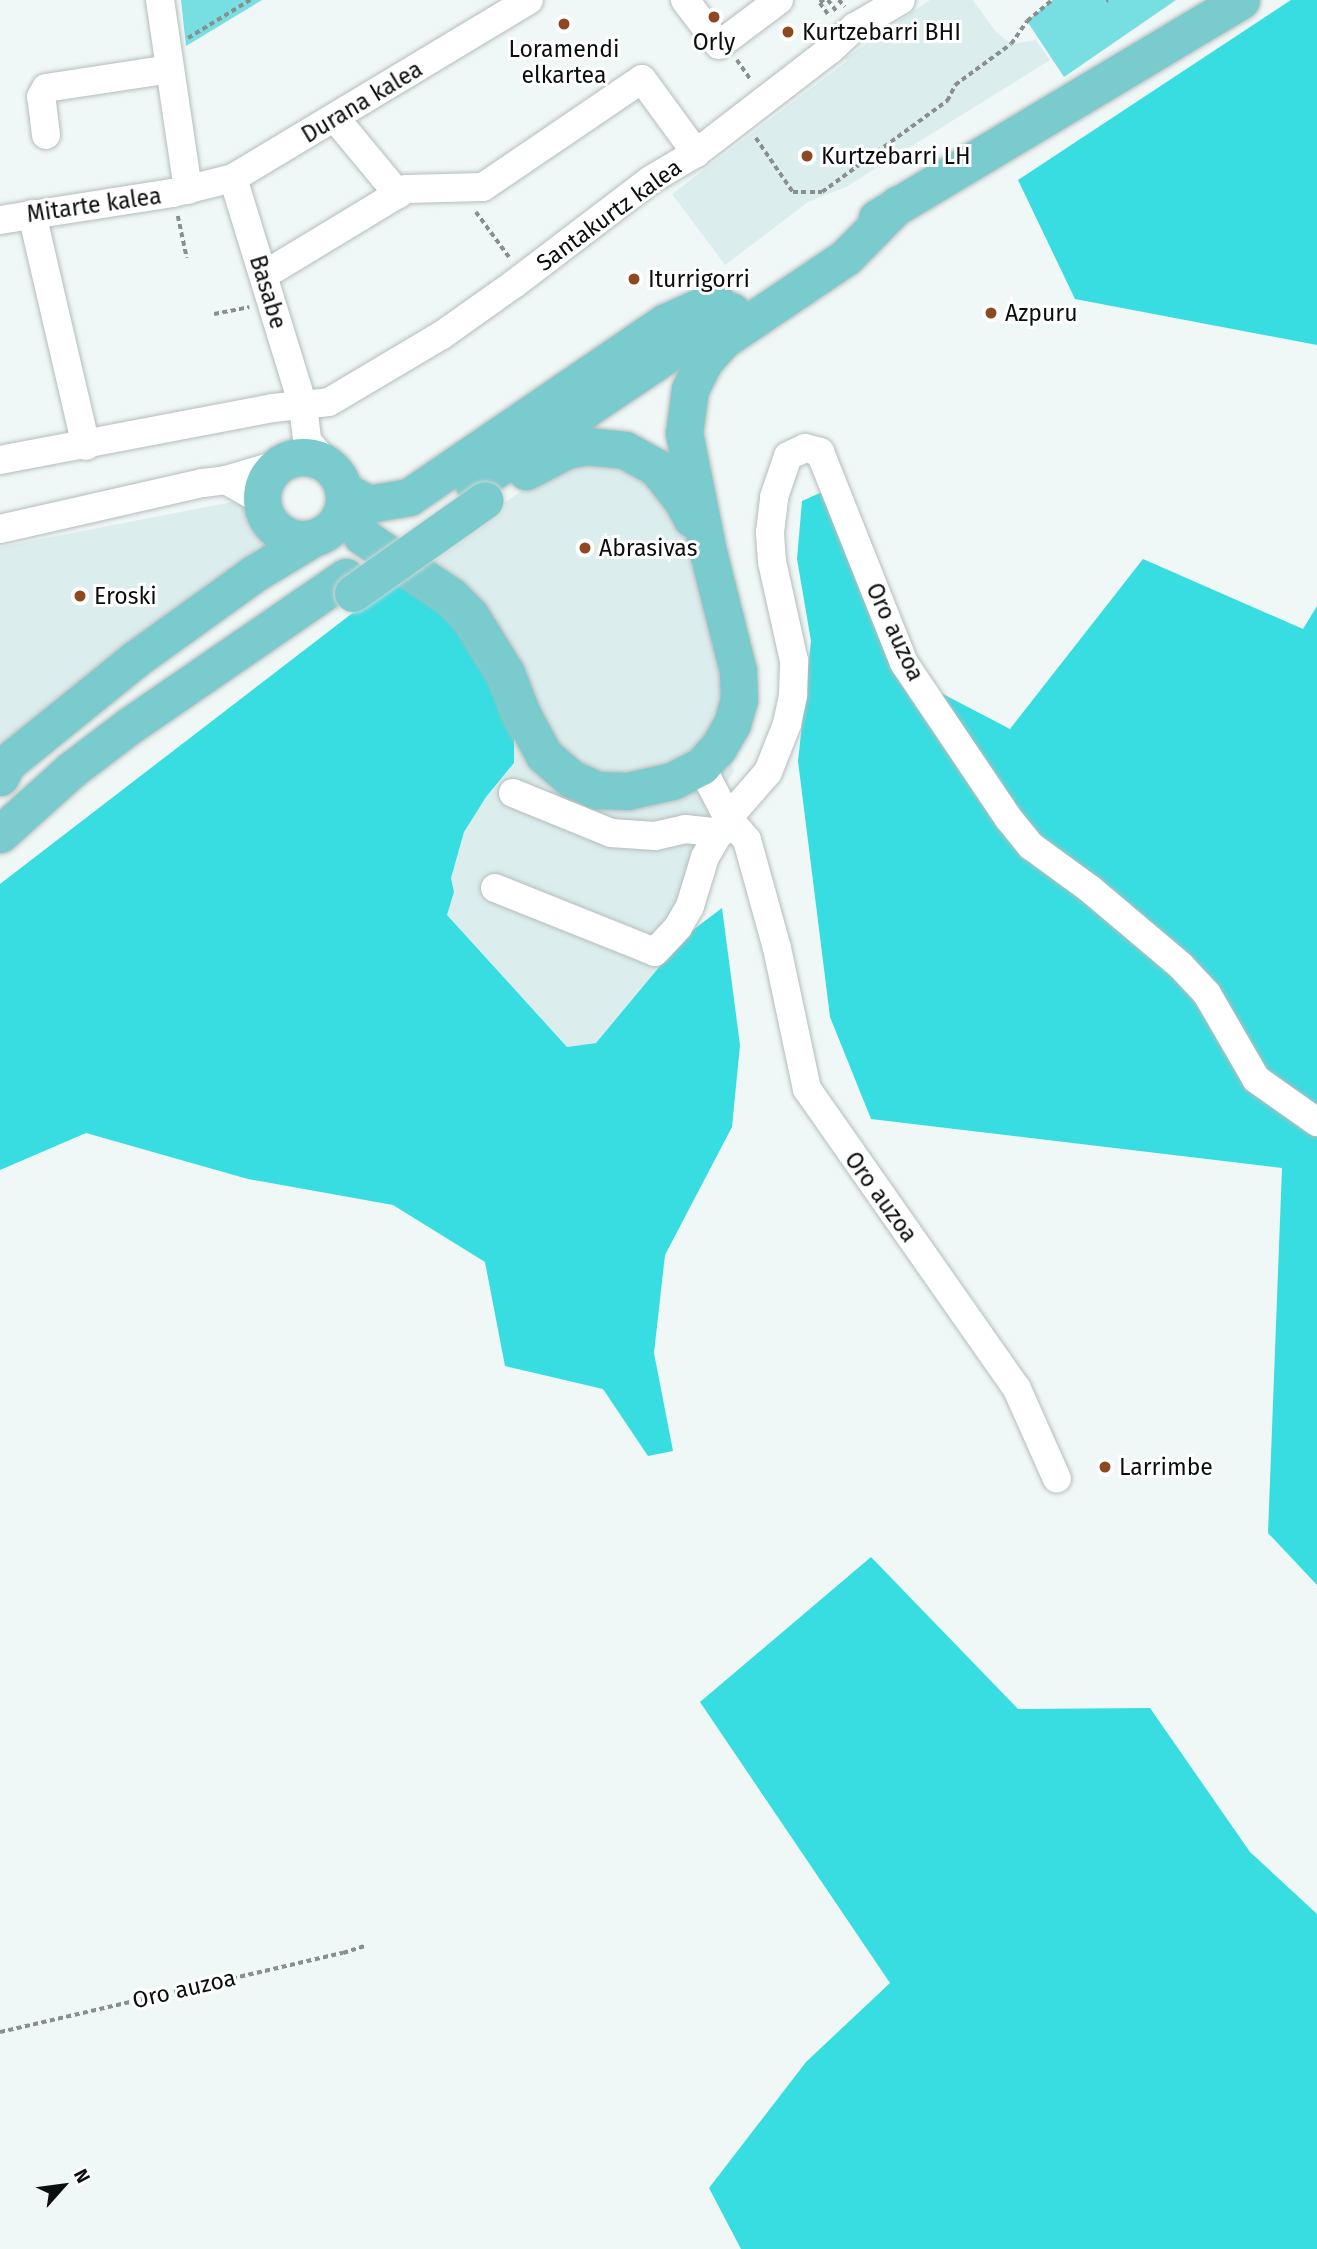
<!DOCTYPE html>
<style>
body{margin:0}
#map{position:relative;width:1317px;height:2249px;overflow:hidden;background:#f0f7f7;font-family:"Fira Sans",sans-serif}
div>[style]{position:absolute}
.built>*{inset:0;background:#dcedee}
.green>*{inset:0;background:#77dee1}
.forest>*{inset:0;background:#37dde1}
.path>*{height:3.5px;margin-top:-1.75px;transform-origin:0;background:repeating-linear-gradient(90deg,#898e8e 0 5px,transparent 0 8.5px)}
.roads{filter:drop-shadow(0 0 2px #b5bcbc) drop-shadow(0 0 2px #b5bcbc)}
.minor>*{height:28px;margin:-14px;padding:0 14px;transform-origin:14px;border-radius:14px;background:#fff}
.major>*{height:37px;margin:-18.5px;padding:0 18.5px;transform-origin:18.5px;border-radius:18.5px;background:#79cbcd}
.major>.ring{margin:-18.5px;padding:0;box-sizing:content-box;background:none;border:37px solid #79cbcd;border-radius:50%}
.bridges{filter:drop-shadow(0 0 2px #d3d4d4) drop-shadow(0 0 2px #d3d4d4)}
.major-bridge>*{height:37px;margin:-18.5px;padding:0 18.5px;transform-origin:18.5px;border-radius:18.5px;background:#79cbcd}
.dots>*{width:19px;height:19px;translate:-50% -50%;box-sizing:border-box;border:4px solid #fff;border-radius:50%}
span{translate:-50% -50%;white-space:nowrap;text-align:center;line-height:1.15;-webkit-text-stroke:6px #fff;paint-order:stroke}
.poi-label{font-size:23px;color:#0c0e0e}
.left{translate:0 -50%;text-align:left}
.street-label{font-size:23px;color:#0c0e0e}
.north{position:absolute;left:28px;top:2151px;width:70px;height:70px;-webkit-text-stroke:5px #fff;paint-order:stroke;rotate:62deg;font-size:19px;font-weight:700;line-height:28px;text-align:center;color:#0c0e0e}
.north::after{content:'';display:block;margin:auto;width:24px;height:32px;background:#0c0e0e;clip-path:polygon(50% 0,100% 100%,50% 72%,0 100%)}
</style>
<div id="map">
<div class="built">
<div style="clip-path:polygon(930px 0,973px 0,995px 31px,1011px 44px,1036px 40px,1050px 60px,846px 187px,808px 202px,725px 265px,672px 194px,847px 61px,845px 58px)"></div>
<div style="clip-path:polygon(586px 458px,633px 467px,674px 501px,692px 549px,724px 671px,719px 728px,734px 771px,712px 805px,685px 936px,596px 1043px,567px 1047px,447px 915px,454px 892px,451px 878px,464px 832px,486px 797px,514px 764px,402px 575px,560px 464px)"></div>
<div style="clip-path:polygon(268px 495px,310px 546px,0 773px,0 547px)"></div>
</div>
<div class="green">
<div style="clip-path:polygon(181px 0,262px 0,186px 46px)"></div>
<div style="clip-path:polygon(1053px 0,1176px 0,1064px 77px,1027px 21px)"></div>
</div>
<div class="forest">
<div style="clip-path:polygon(1291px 0,1317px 0,1317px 345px,1075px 299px,1018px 180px)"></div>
<div style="clip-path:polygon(822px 492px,893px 668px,1010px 729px,1143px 559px,1303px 629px,1317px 606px,1317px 1585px,1268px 1533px,1282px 1168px,871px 1119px,830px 1017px,798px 761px,811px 641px,797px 559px,802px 501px)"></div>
<div style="clip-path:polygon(402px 575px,440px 605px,488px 671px,514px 737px,514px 763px,486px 797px,464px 832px,451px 878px,454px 892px,447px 915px,567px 1047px,596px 1043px,685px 936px,722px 908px,740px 1045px,732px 1127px,665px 1255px,654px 1353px,673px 1451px,648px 1456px,603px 1389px,505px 1366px,485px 1262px,393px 1205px,248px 1179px,86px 1133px,0 1170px,0 884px)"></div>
<div style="clip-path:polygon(871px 1557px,1018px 1709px,1150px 1708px,1250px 1852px,1317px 1914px,1317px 2249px,741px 2249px,709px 2188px,806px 2062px,890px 1983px,700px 1702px)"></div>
</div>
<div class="path">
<div style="left:824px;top:0;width:5px;rotate:143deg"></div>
<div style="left:820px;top:3px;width:17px;rotate:54deg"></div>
<div style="left:828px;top:0;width:15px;rotate:53deg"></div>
<div style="left:839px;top:0;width:9px;rotate:49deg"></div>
<div style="left:1106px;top:1px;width:2px;rotate:-27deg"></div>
<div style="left:188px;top:38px;width:73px;rotate:-31.5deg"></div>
<div style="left:737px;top:60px;width:24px;rotate:55deg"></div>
<div style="left:756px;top:138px;width:65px;rotate:55.6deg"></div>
<div style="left:793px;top:192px;width:29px"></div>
<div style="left:822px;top:192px;width:155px;rotate:-36.1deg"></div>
<div style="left:947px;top:101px;width:18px;rotate:-63deg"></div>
<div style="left:955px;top:85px;width:69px;rotate:-36.2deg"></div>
<div style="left:1011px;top:44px;width:28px;rotate:-55deg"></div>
<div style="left:1027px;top:21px;width:33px;rotate:-40deg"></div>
<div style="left:476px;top:212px;width:56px;rotate:53.7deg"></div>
<div style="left:178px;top:216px;width:43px;rotate:77.9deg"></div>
<div style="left:214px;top:314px;width:36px;rotate:-11deg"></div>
<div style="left:0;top:2032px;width:352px;rotate:-13deg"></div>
<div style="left:343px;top:1953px;width:25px;rotate:-18deg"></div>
</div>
<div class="roads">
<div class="minor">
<div style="left:160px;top:0;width:192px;rotate:81.6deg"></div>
<div style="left:685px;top:0;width:56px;rotate:52.9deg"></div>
<div style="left:719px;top:45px;width:75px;rotate:-36.9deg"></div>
<div style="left:335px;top:118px;width:99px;rotate:50.3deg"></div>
<div style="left:46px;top:135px;width:38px;rotate:-97deg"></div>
<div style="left:41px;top:97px;width:10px;rotate:-61deg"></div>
<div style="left:46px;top:88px;width:125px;rotate:-8.7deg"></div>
<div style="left:233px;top:178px;width:239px;rotate:72.9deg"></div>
<div style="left:303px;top:406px;width:35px;rotate:83deg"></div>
<div style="left:307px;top:441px;width:30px;rotate:48deg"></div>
<div style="left:32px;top:214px;width:238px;rotate:76.9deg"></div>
<div style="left:0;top:220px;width:175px;rotate:-8.9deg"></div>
<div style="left:173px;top:193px;width:62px;rotate:-14deg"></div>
<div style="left:233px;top:178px;width:345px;rotate:-31deg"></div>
<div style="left:274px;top:269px;width:154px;rotate:-31.2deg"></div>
<div style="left:406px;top:189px;width:77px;rotate:-1.5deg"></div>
<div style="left:483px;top:187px;width:192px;rotate:-34.2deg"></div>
<div style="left:642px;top:79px;width:92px;rotate:53.9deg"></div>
<div style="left:0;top:460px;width:278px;rotate:-10.8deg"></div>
<div style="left:273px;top:408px;width:56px;rotate:-6.1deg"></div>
<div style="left:329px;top:402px;width:131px;rotate:-30.7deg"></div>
<div style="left:442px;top:335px;width:88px;rotate:-35.3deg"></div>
<div style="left:514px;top:284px;width:173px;rotate:-37.3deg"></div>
<div style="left:652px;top:179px;width:51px;rotate:-30.6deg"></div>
<div style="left:696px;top:153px;width:170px;rotate:-37.6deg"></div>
<div style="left:831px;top:49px;width:33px;rotate:-43deg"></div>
<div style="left:855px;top:27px;width:53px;rotate:-30.4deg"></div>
<div style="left:226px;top:480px;width:40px;rotate:29.7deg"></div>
<div style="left:0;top:529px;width:208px;rotate:-12.8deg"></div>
<div style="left:203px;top:483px;width:23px;rotate:-7deg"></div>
<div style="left:226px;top:480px;width:53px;rotate:-16.4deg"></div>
<div style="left:701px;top:766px;width:59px;rotate:62.6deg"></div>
<div style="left:728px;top:818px;width:29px;rotate:49deg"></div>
<div style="left:747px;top:840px;width:112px;rotate:74.5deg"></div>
<div style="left:777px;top:948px;width:144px;rotate:78deg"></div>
<div style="left:807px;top:1089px;width:366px;rotate:55deg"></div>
<div style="left:1017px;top:1389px;width:98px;rotate:66deg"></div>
<div style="left:513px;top:793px;width:106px;rotate:22.2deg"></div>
<div style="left:611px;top:833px;width:44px;rotate:3.9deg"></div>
<div style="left:655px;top:836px;width:31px;rotate:-13deg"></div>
<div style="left:685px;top:829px;width:36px;rotate:6deg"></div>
<div style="left:495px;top:888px;width:172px;rotate:21.8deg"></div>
<div style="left:655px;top:952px;width:34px;rotate:-47deg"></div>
<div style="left:678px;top:927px;width:24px;rotate:-60deg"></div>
<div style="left:690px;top:906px;width:51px;rotate:-73deg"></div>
<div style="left:705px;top:857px;width:45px;rotate:-59.5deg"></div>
<div style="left:728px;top:818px;width:61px;rotate:-49deg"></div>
<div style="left:768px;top:772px;width:52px;rotate:-68.4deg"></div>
<div style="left:787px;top:724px;width:30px;rotate:-78deg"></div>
<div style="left:793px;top:695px;width:34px;rotate:-88deg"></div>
<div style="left:794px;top:661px;width:101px;rotate:-102.5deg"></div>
<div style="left:772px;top:562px;width:30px;rotate:-94deg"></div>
<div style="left:770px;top:532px;width:35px;rotate:-83deg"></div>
<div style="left:774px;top:497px;width:43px;rotate:-71.1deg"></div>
<div style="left:788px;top:456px;width:19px;rotate:-25deg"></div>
<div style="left:805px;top:448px;width:16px;rotate:15deg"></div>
<div style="left:820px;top:452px;width:227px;rotate:68.3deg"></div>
<div style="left:904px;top:663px;width:188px;rotate:56.1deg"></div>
<div style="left:1009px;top:819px;width:35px;rotate:51deg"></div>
<div style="left:1031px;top:846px;width:73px;rotate:36.1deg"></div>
<div style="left:1090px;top:889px;width:119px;rotate:40.2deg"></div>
<div style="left:1181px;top:966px;width:38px;rotate:47deg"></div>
<div style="left:1207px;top:994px;width:98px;rotate:60deg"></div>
<div style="left:1256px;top:1079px;width:75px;rotate:35.2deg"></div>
</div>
<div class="major">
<div style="left:877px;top:218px;width:424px;rotate:-30.9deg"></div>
<div class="ring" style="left:262px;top:457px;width:45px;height:45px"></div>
<div style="left:526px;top:471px;width:45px;rotate:-27.7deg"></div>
<div style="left:566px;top:450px;width:21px;rotate:-11deg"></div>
<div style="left:587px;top:446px;width:38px;rotate:6deg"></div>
<div style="left:625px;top:450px;width:35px;rotate:29deg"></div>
<div style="left:656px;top:467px;width:42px;rotate:51.8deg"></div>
<div style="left:682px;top:500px;width:21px;rotate:62deg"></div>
<div style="left:474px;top:484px;width:310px;rotate:-33.9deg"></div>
<div style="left:343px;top:490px;width:29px;rotate:29deg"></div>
<div style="left:368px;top:504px;width:42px;rotate:-9.7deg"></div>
<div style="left:409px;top:497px;width:311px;rotate:-34.3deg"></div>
<div style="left:666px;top:322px;width:54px;rotate:-24.2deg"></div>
<div style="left:344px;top:500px;width:40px;rotate:63.4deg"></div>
<div style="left:362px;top:536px;width:107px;rotate:34deg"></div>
<div style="left:451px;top:596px;width:27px;rotate:45deg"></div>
<div style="left:470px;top:615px;width:68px;rotate:58.2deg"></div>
<div style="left:506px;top:673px;width:44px;rotate:68.7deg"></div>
<div style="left:522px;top:714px;width:47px;rotate:61.8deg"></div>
<div style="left:544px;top:755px;width:35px;rotate:41deg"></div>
<div style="left:570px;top:778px;width:30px;rotate:24deg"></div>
<div style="left:597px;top:790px;width:30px;rotate:2deg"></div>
<div style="left:627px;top:791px;width:46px;rotate:-12.5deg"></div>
<div style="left:672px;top:781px;width:33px;rotate:-27deg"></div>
<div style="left:701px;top:766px;width:25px;rotate:-47deg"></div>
<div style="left:718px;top:748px;width:28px;rotate:-60deg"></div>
<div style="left:732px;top:724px;width:25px;rotate:-74deg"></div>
<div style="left:739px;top:700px;width:29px;rotate:-92deg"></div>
<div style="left:738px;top:671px;width:123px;rotate:-104.1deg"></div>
<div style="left:708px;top:552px;width:121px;rotate:-101.4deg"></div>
<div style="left:684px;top:433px;width:44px;rotate:-82.2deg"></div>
<div style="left:690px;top:389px;width:33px;rotate:-63deg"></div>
<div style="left:705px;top:360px;width:27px;rotate:-48deg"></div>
<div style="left:723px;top:340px;width:148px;rotate:-34deg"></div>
<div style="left:846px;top:257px;width:74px;rotate:-45.5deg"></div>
<div style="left:0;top:777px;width:16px;rotate:-63deg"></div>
<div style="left:7px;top:763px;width:164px;rotate:-39deg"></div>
<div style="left:134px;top:660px;width:149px;rotate:-35.7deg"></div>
<div style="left:255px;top:573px;width:68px;rotate:-31.1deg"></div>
<div style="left:0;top:834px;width:96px;rotate:-42deg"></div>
<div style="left:71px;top:770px;width:73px;rotate:-37.2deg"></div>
<div style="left:129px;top:726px;width:263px;rotate:-34.5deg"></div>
</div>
</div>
<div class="bridges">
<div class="major-bridge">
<div style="left:353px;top:593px;width:161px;rotate:-35.2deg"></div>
</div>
</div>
<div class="dots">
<div style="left:714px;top:17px;background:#8f4921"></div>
<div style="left:564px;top:24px;background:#8f4921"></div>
<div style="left:788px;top:32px;background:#8f4921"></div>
<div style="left:807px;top:156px;background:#8f4921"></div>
<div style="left:634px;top:279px;background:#8f4921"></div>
<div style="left:991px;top:313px;background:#8f4921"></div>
<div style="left:585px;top:548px;background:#8f4921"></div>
<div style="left:80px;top:596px;background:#8f4921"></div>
<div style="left:1105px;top:1467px;background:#8f4921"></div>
</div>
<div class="poi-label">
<span class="left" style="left:802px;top:32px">Kurtzebarri BHI</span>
<span style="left:714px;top:42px">Orly</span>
<span style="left:564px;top:62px">Loramendi<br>elkartea</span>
<span class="left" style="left:821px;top:156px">Kurtzebarri LH</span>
<span class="left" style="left:648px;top:279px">Iturrigorri</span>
<span class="left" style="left:1005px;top:313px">Azpuru</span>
<span class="left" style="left:599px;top:548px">Abrasivas</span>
<span class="left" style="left:94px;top:596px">Eroski</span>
<span class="left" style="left:1119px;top:1467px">Larrimbe</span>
</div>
<div class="street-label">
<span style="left:362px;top:102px;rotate:-31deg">Durana kalea</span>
<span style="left:94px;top:205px;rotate:-8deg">Mitarte kalea</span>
<span style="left:609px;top:215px;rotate:-36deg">Santakurtz kalea</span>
<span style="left:268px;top:292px;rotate:73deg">Basabe</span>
<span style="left:895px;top:632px;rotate:65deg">Oro auzoa</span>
<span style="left:881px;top:1197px;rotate:54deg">Oro auzoa</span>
<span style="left:184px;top:1989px;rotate:-13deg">Oro auzoa</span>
</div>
<div class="north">N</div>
</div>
